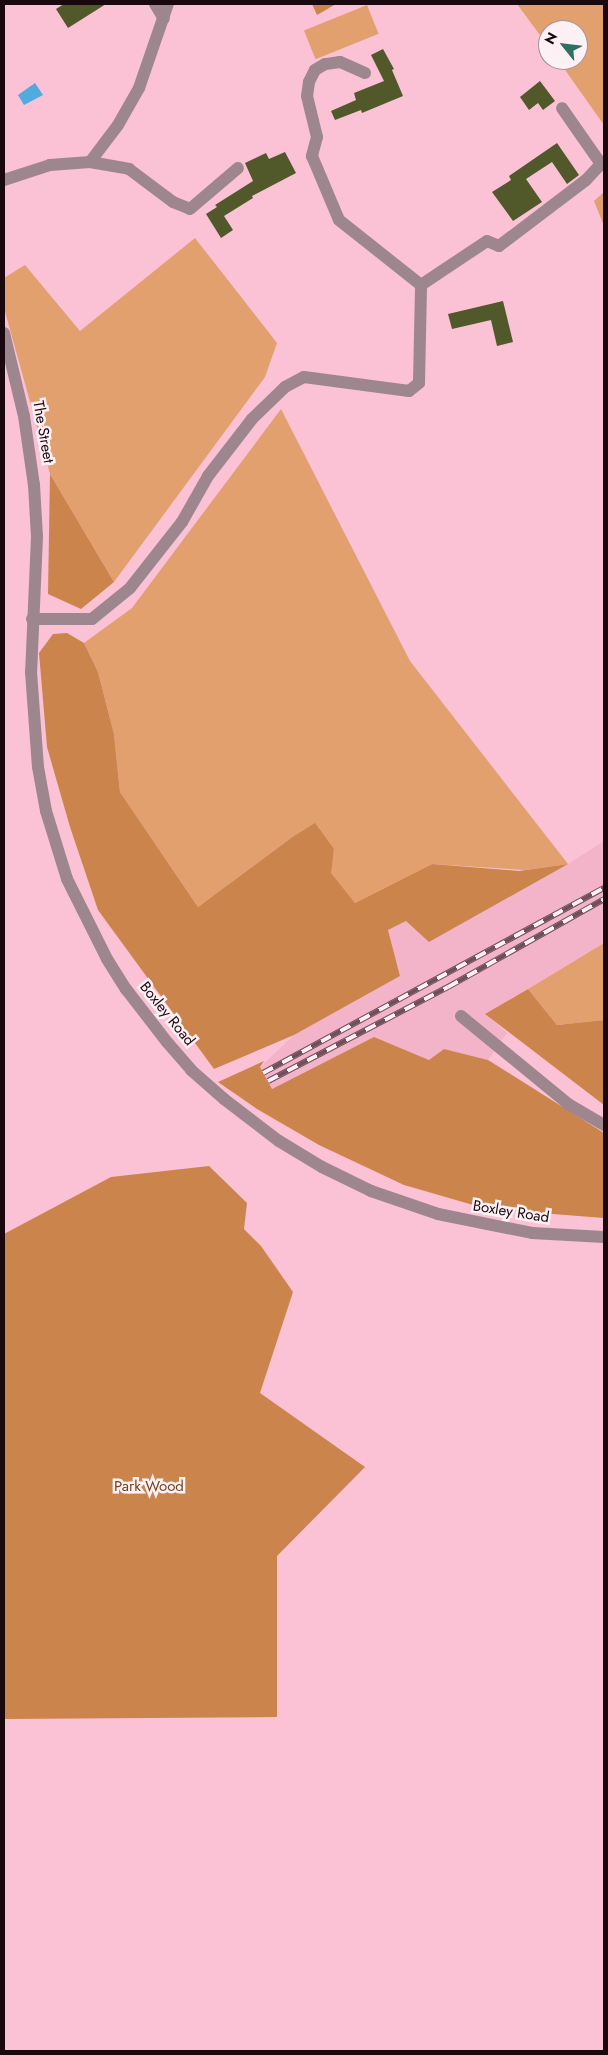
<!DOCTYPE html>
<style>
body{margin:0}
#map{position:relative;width:608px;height:2055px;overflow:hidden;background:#fac2d4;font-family:Jost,sans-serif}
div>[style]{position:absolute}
.built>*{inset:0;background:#f3b4c9}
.green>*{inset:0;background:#e2a06f;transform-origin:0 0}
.forest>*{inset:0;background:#cc844d}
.water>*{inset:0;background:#51abde}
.building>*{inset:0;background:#51582a}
.minor>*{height:12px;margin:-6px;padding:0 6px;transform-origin:6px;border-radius:6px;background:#9e868e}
.rail>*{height:5.5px;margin-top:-2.75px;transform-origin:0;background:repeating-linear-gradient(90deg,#fdf1f5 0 11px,#6f4f5a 0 22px);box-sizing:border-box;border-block:1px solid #6f4f5a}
span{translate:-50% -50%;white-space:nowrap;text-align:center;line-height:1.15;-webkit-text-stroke:5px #fdf1f5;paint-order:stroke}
.street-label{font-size:15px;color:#1a080f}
.park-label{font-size:15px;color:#73421a}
.frame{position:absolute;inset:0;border:5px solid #1a080f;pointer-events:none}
.north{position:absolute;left:538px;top:20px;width:50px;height:50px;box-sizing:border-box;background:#fdf1f5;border:1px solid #a29499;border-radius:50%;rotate:299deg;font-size:14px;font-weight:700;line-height:20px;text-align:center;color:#1a080f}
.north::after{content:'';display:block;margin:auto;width:18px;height:22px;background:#2e7163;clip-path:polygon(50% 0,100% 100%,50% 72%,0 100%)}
</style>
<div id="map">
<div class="built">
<div style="clip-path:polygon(604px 841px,604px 943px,486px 1014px,507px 1033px,488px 1060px,444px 1049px,429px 1060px,374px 1037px,272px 1089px,260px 1067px,294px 1035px,400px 976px,388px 930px,406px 921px,568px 864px)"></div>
</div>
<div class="green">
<div style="clip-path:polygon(517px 4px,604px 4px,604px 125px,558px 60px,578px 60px,578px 30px,548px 30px,548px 46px)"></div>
<div style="left:367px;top:5px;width:31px;height:68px;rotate:68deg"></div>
<div style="clip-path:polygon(604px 192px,604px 226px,594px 201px)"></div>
<div style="clip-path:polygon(195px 238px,277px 343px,265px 377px,114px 582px,50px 474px,4px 308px,4px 278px,25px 265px,80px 331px)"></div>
<div style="clip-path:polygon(281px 409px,410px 661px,568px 864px,525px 870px,432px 864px,355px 903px,330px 873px,334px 849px,291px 838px,198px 907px,120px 792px,114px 734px,98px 672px,84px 643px,132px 608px)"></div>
<div style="clip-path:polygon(604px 943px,604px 1020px,557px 1025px,528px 989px)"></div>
</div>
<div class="forest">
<div style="clip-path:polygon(312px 4px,336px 4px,317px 15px)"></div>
<div style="clip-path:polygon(50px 474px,114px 582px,81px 609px,48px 594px)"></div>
<div style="clip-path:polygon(67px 633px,84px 643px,98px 672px,114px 734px,120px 792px,198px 907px,291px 838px,315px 823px,334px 849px,331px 873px,355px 903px,432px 864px,519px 871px,568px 864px,429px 942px,406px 921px,388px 930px,400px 976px,294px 1035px,214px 1069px,98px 910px,70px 827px,47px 747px,39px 653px,53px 634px)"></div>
<div style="clip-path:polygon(528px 989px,557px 1025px,604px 1020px,604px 1105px,485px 1014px)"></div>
<div style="clip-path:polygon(374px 1037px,429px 1060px,444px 1049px,488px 1060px,604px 1133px,604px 1218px,487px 1209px,404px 1185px,319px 1145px,257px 1109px,218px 1082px,264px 1061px,260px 1067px,272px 1089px)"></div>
<div style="clip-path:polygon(209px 1166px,247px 1203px,244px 1229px,261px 1246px,293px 1292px,260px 1393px,365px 1467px,277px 1556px,277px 1717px,4px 1719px,4px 1234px,111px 1177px)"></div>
</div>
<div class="water">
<div style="clip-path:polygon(35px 83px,43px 95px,24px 105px,18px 95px)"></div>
</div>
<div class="building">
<div style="clip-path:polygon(64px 4px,106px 4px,68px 28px,56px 9px)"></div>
<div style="clip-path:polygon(383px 49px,394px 69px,392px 70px,403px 96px,362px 113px,361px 110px,335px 120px,331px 111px,356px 100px,354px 93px,384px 81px,371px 55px)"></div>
<div style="clip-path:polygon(540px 81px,555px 101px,543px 110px,538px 103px,529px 110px,520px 97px)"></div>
<div style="clip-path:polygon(557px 143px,579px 175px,567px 184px,552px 162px,526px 179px,542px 202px,513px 221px,492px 192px,511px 180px,509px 176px)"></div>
<div style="clip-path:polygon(285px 152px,296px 173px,252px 196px,253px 198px,224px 216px,233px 230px,221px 238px,206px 214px,217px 207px,215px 205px,253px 181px,245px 163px,266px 153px,269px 159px)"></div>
<div style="clip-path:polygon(503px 301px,513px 342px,497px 346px,491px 320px,452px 329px,448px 314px)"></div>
</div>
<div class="minor">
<div style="left:155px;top:4px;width:17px;rotate:59deg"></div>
<div style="left:365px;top:73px;width:27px;rotate:-156deg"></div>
<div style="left:340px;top:62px;width:15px;rotate:172deg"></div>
<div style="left:325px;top:64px;width:12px;rotate:149deg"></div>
<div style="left:315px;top:70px;width:13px;rotate:117deg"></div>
<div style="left:309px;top:82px;width:14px;rotate:98deg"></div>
<div style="left:307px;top:96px;width:42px;rotate:76.3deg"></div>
<div style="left:317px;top:137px;width:20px;rotate:105deg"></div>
<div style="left:312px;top:156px;width:69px;rotate:67.1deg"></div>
<div style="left:339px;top:220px;width:105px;rotate:38.4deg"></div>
<div style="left:90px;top:162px;width:46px;rotate:-52.9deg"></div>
<div style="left:118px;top:125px;width:43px;rotate:-60.4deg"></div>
<div style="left:139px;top:88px;width:89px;rotate:-71deg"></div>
<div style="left:4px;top:180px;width:48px;rotate:-18.1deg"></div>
<div style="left:50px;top:165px;width:40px;rotate:-4.3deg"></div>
<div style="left:90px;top:162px;width:40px;rotate:10deg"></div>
<div style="left:129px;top:169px;width:55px;rotate:36.9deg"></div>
<div style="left:173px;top:202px;width:18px;rotate:22deg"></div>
<div style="left:190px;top:209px;width:63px;rotate:-40.5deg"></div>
<div style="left:4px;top:333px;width:85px;rotate:76.5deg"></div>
<div style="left:24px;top:416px;width:70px;rotate:81.8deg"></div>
<div style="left:34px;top:485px;width:52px;rotate:86.7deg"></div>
<div style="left:37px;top:537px;width:135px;rotate:92.5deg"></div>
<div style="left:31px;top:672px;width:95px;rotate:85.8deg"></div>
<div style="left:38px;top:767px;width:45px;rotate:79.7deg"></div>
<div style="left:46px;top:811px;width:71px;rotate:72.8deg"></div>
<div style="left:67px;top:879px;width:89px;rotate:63.4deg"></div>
<div style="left:107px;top:959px;width:36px;rotate:58deg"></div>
<div style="left:126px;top:989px;width:67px;rotate:52.3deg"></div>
<div style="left:167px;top:1042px;width:37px;rotate:49deg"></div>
<div style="left:191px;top:1070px;width:44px;rotate:41.3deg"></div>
<div style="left:224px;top:1099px;width:69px;rotate:37.4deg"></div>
<div style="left:279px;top:1141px;width:50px;rotate:31.2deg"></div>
<div style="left:322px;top:1167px;width:55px;rotate:26.1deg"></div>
<div style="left:371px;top:1191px;width:71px;rotate:18.9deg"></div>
<div style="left:438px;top:1214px;width:96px;rotate:11.4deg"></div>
<div style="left:532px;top:1233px;width:72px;rotate:3.2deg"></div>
<div style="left:32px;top:619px;width:60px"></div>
<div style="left:92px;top:619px;width:49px;rotate:-39.2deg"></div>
<div style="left:130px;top:588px;width:84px;rotate:-51.8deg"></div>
<div style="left:182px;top:522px;width:53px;rotate:-60.5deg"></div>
<div style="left:208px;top:476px;width:72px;rotate:-52.3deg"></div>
<div style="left:252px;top:419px;width:46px;rotate:-44.1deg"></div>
<div style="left:285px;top:387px;width:21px;rotate:-28deg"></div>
<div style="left:304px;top:377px;width:106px;rotate:7.6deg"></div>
<div style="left:409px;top:391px;width:13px;rotate:-39deg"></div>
<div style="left:419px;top:383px;width:98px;rotate:-88.8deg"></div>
<div style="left:421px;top:285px;width:79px;rotate:-33.7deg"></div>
<div style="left:487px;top:241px;width:13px;rotate:23deg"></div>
<div style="left:499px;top:246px;width:109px;rotate:-37.2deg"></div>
<div style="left:586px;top:180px;width:22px;rotate:-47deg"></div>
<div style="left:601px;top:164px;width:68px;rotate:-124.9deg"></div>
<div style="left:461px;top:1016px;width:139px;rotate:39.4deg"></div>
<div style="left:568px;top:1104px;width:42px;rotate:30.3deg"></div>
</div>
<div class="rail">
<div style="left:263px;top:1073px;width:388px;rotate:-28.5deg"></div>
<div style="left:268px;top:1081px;width:203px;rotate:-27.6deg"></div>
<div style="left:448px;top:987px;width:179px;rotate:-29.4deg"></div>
</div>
<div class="street-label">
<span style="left:43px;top:432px;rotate:80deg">The Street</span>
<span style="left:167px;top:1014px;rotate:51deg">Boxley Road</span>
<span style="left:511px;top:1212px;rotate:9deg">Boxley Road</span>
</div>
<div class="park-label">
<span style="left:149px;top:1487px">Park Wood</span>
</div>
<div class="frame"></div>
<div class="north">N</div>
</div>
